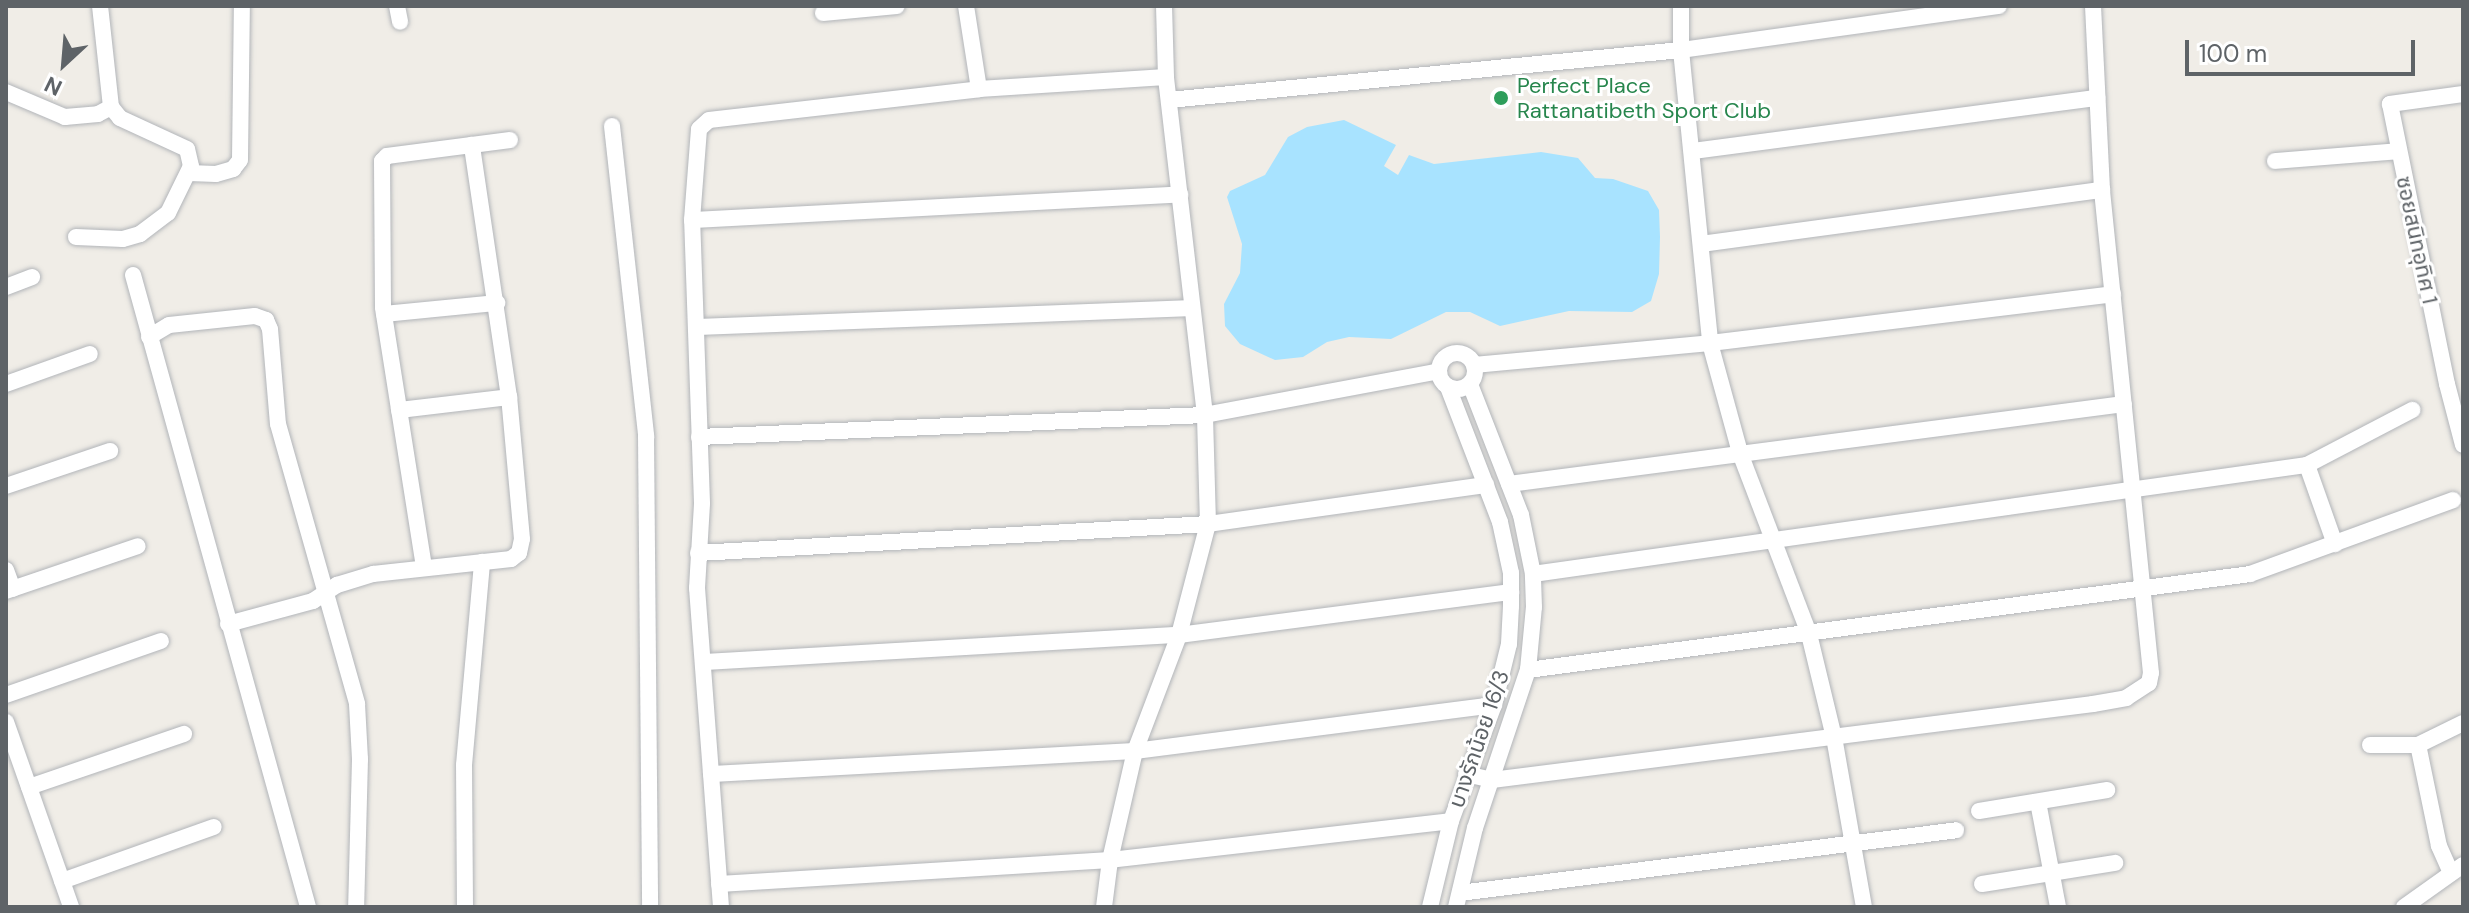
<!DOCTYPE html>
<meta charset="utf-8">
<style>
body{margin:0}
#map{position:relative;width:2469px;height:913px;overflow:hidden;background:#f0ede7;font-family:"DM Sans","Noto Sans Thai",sans-serif}
div>[style]{position:absolute}
.water>*{inset:0;background:#a8e3ff}
.roads{filter:drop-shadow(0 0 2px #b2b5b9) drop-shadow(0 0 2px #b2b5b9)}
.minor>*{height:16px;margin:-8px;padding:0 8px;transform-origin:8px;border-radius:8px;background:#fff}
.minor>.ring{margin:-8px;padding:0;box-sizing:content-box;background:none;border:16px solid #fff;border-radius:50%}
.dots>*{width:22px;height:22px;translate:-50% -50%;box-sizing:border-box;border:4px solid #fff;border-radius:50%}
span{translate:-50% -50%;white-space:nowrap;text-align:center;line-height:1.15;-webkit-text-stroke:6px #fff;paint-order:stroke}
.leisure-label{font-size:22px;color:#27864d}
.left{translate:0 -50%;text-align:left}
.street-label{font-size:22px;color:#5e6367}
.frame{position:absolute;inset:0;border:8px solid #5e6367;pointer-events:none}
.north{position:absolute;left:24px;top:24px;width:80px;height:80px;-webkit-text-stroke:6px #fff;paint-order:stroke;rotate:206deg;font-size:22px;font-weight:700;line-height:32px;text-align:center;color:#5e6367}
.north::after{content:'';display:block;margin:auto;width:28px;height:36px;background:#5e6367;clip-path:polygon(50% 0,100% 100%,50% 72%,0 100%)}
.scale{position:absolute;left:2185px;top:40px;width:230px;height:36px;box-sizing:border-box;border:4px solid #5e6367;border-top:0;padding-left:10px;font-size:24px;line-height:28px;white-space:nowrap;color:#5e6367;-webkit-text-stroke:6px #fff;paint-order:stroke}
</style>
<div id="map">
<div class="water">
<div style="clip-path:polygon(1344px 120px,1396px 145px,1384px 166px,1398px 175px,1409px 155px,1434px 164px,1541px 152px,1578px 158px,1595px 178px,1613px 179px,1648px 191px,1659px 210px,1660px 237px,1659px 274px,1651px 301px,1632px 312px,1569px 311px,1500px 326px,1470px 312px,1446px 312px,1391px 339px,1349px 337px,1327px 342px,1303px 357px,1275px 360px,1240px 344px,1225px 326px,1224px 304px,1240px 273px,1242px 244px,1227px 197px,1230px 191px,1265px 175px,1288px 137px,1307px 127px)"></div>
</div>
<div class="roads">
<div class="minor">
<div style="left:397px;top:6px;width:16px;rotate:79deg"></div>
<div style="left:966px;top:6px;width:84px;rotate:81.1deg"></div>
<div style="left:1681px;top:6px;width:44px;rotate:90deg"></div>
<div style="left:1681px;top:50px;width:294px;rotate:84.3deg"></div>
<div style="left:1710px;top:343px;width:114px;rotate:74.7deg"></div>
<div style="left:1740px;top:453px;width:194px;rotate:69.1deg"></div>
<div style="left:1809px;top:634px;width:106px;rotate:76.4deg"></div>
<div style="left:1834px;top:737px;width:173px;rotate:80deg"></div>
<div style="left:823px;top:13px;width:74px;rotate:-5.4deg"></div>
<div style="left:6px;top:92px;width:64px;rotate:23deg"></div>
<div style="left:65px;top:117px;width:33px;rotate:-5deg"></div>
<div style="left:98px;top:114px;width:15px;rotate:-28deg"></div>
<div style="left:2463px;top:94px;width:74px;rotate:172.2deg"></div>
<div style="left:2390px;top:104px;width:286px;rotate:78.5deg"></div>
<div style="left:2447px;top:384px;width:63px;rotate:75.3deg"></div>
<div style="left:1169px;top:100px;width:514px;rotate:-5.58deg"></div>
<div style="left:1681px;top:50px;width:321px;rotate:-7.9deg"></div>
<div style="left:612px;top:126px;width:312px;rotate:83.7deg"></div>
<div style="left:646px;top:436px;width:471px;rotate:89.5deg"></div>
<div style="left:1693px;top:151px;width:408px;rotate:-7.5deg"></div>
<div style="left:2275px;top:161px;width:124px;rotate:-4.6deg"></div>
<div style="left:189px;top:173px;width:27px;rotate:2deg"></div>
<div style="left:216px;top:174px;width:18px;rotate:-16deg"></div>
<div style="left:233px;top:169px;width:11px;rotate:-52deg"></div>
<div style="left:240px;top:160px;width:154px;rotate:-89.3deg"></div>
<div style="left:692px;top:220px;width:489px;rotate:-3deg"></div>
<div style="left:76px;top:237px;width:47px;rotate:2.4deg"></div>
<div style="left:123px;top:239px;width:18px;rotate:-16deg"></div>
<div style="left:140px;top:234px;width:35px;rotate:-37deg"></div>
<div style="left:168px;top:213px;width:52px;rotate:-63.9deg"></div>
<div style="left:191px;top:166px;width:17px;rotate:-103deg"></div>
<div style="left:187px;top:149px;width:74px;rotate:-155.2deg"></div>
<div style="left:120px;top:118px;width:14px;rotate:-129deg"></div>
<div style="left:111px;top:107px;width:102px;rotate:-96.2deg"></div>
<div style="left:1701px;top:244px;width:405px;rotate:-7.7deg"></div>
<div style="left:133px;top:275px;width:656px;rotate:74.52deg"></div>
<div style="left:6px;top:287px;width:28px;rotate:-21deg"></div>
<div style="left:384px;top:314px;width:114px;rotate:-5.6deg"></div>
<div style="left:699px;top:327px;width:493px;rotate:-2.2deg"></div>
<div style="left:149px;top:337px;width:23px;rotate:-31deg"></div>
<div style="left:169px;top:325px;width:86px;rotate:-6deg"></div>
<div style="left:255px;top:316px;width:12px;rotate:20deg"></div>
<div style="left:266px;top:320px;width:10px;rotate:66deg"></div>
<div style="left:270px;top:329px;width:95px;rotate:85.2deg"></div>
<div style="left:278px;top:424px;width:291px;rotate:74.2deg"></div>
<div style="left:357px;top:704px;width:55px;rotate:86.9deg"></div>
<div style="left:360px;top:759px;width:148px;rotate:91.5deg"></div>
<div class="ring" style="left:1439px;top:353px;width:20px;height:20px"></div>
<div style="left:1474px;top:365px;width:237px;rotate:-5.3deg"></div>
<div style="left:1710px;top:343px;width:406px;rotate:-6.9deg"></div>
<div style="left:6px;top:384px;width:89px;rotate:-19.7deg"></div>
<div style="left:399px;top:410px;width:111px;rotate:-6.7deg"></div>
<div style="left:699px;top:437px;width:506px;rotate:-2.49deg"></div>
<div style="left:1205px;top:415px;width:238px;rotate:-10.6deg"></div>
<div style="left:2307px;top:465px;width:84px;rotate:70.5deg"></div>
<div style="left:1509px;top:484px;width:620px;rotate:-7.41deg"></div>
<div style="left:6px;top:486px;width:110px;rotate:-18.6deg"></div>
<div style="left:698px;top:553px;width:511px;rotate:-3.25deg"></div>
<div style="left:1208px;top:524px;width:281px;rotate:-8deg"></div>
<div style="left:424px;top:567px;width:263px;rotate:-99deg"></div>
<div style="left:383px;top:307px;width:146px;rotate:-90.4deg"></div>
<div style="left:382px;top:161px;width:7px;rotate:-45deg"></div>
<div style="left:387px;top:156px;width:124px;rotate:-7.4deg"></div>
<div style="left:6px;top:570px;width:20px;rotate:70deg"></div>
<div style="left:1533px;top:574px;width:782px;rotate:-8.02deg"></div>
<div style="left:2307px;top:465px;width:119px;rotate:-27.6deg"></div>
<div style="left:6px;top:591px;width:139px;rotate:-18.8deg"></div>
<div style="left:228px;top:624px;width:88px;rotate:-15.1deg"></div>
<div style="left:313px;top:601px;width:29px;rotate:-34deg"></div>
<div style="left:337px;top:585px;width:38px;rotate:-17deg"></div>
<div style="left:373px;top:574px;width:139px;rotate:-6.2deg"></div>
<div style="left:511px;top:559px;width:10px;rotate:-37deg"></div>
<div style="left:519px;top:553px;width:14px;rotate:-78deg"></div>
<div style="left:522px;top:539px;width:143px;rotate:-95.2deg"></div>
<div style="left:509px;top:397px;width:255px;rotate:-98.4deg"></div>
<div style="left:704px;top:662px;width:476px;rotate:-3.3deg"></div>
<div style="left:1179px;top:635px;width:335px;rotate:-7.4deg"></div>
<div style="left:1528px;top:670px;width:728px;rotate:-7.57deg"></div>
<div style="left:2250px;top:574px;width:216px;rotate:-20deg"></div>
<div style="left:6px;top:695px;width:164px;rotate:-19.2deg"></div>
<div style="left:6px;top:722px;width:196px;rotate:70.6deg"></div>
<div style="left:2370px;top:745px;width:48px"></div>
<div style="left:711px;top:774px;width:425px;rotate:-3.1deg"></div>
<div style="left:1135px;top:751px;width:362px;rotate:-7.3deg"></div>
<div style="left:1466px;top:774px;width:27px;rotate:13deg"></div>
<div style="left:1492px;top:780px;width:606px;rotate:-7.21deg"></div>
<div style="left:2093px;top:704px;width:34px;rotate:-10deg"></div>
<div style="left:2126px;top:698px;width:27px;rotate:-33deg"></div>
<div style="left:2149px;top:683px;width:10px;rotate:-79deg"></div>
<div style="left:2151px;top:673px;width:485px;rotate:-95.8deg"></div>
<div style="left:2102px;top:190px;width:184px;rotate:-92.8deg"></div>
<div style="left:29px;top:787px;width:164px;rotate:-18.9deg"></div>
<div style="left:2038px;top:802px;width:107px;rotate:79.2deg"></div>
<div style="left:1979px;top:811px;width:130px;rotate:-9.3deg"></div>
<div style="left:2451px;top:873px;width:30px;rotate:-114deg"></div>
<div style="left:2439px;top:846px;width:103px;rotate:-101.7deg"></div>
<div style="left:2418px;top:745px;width:50px;rotate:-26.1deg"></div>
<div style="left:62px;top:881px;width:161px;rotate:-19.6deg"></div>
<div style="left:719px;top:884px;width:392px;rotate:-3.5deg"></div>
<div style="left:1110px;top:860px;width:343px;rotate:-6.5deg"></div>
<div style="left:1982px;top:884px;width:135px;rotate:-9deg"></div>
<div style="left:1460px;top:893px;width:500px;rotate:-7.2deg"></div>
<div style="left:465px;top:907px;width:142px;rotate:-90.4deg"></div>
<div style="left:464px;top:765px;width:204px;rotate:-84.9deg"></div>
<div style="left:721px;top:907px;width:320px;rotate:-94.3deg"></div>
<div style="left:697px;top:588px;width:85px;rotate:-86.6deg"></div>
<div style="left:702px;top:503px;width:283px;rotate:-92deg"></div>
<div style="left:692px;top:220px;width:91px;rotate:-85.6deg"></div>
<div style="left:699px;top:129px;width:13px;rotate:-42deg"></div>
<div style="left:709px;top:120px;width:272px;rotate:-6.5deg"></div>
<div style="left:979px;top:89px;width:187px;rotate:-3.7deg"></div>
<div style="left:1104px;top:907px;width:47px;rotate:-82.7deg"></div>
<div style="left:1110px;top:860px;width:112px;rotate:-77.1deg"></div>
<div style="left:1135px;top:751px;width:124px;rotate:-69.2deg"></div>
<div style="left:1179px;top:635px;width:115px;rotate:-75.4deg"></div>
<div style="left:1208px;top:524px;width:109px;rotate:-91.6deg"></div>
<div style="left:1205px;top:415px;width:340px;rotate:-96.6deg"></div>
<div style="left:1166px;top:77px;width:71px;rotate:-91.6deg"></div>
<div style="left:1430px;top:907px;width:89px;rotate:-76.3deg"></div>
<div style="left:1451px;top:821px;width:124px;rotate:-69.7deg"></div>
<div style="left:1494px;top:705px;width:63px;rotate:-76.2deg"></div>
<div style="left:1509px;top:644px;width:38px;rotate:-87deg"></div>
<div style="left:1511px;top:606px;width:33px;rotate:-90deg"></div>
<div style="left:1511px;top:573px;width:52px;rotate:-102.2deg"></div>
<div style="left:1500px;top:522px;width:145px;rotate:-111.1deg"></div>
<div style="left:1456px;top:907px;width:81px;rotate:-76.5deg"></div>
<div style="left:1475px;top:828px;width:167px;rotate:-71.5deg"></div>
<div style="left:1528px;top:670px;width:63px;rotate:-84.6deg"></div>
<div style="left:1534px;top:607px;width:33px;rotate:-92deg"></div>
<div style="left:1533px;top:574px;width:60px;rotate:-101.5deg"></div>
<div style="left:1521px;top:515px;width:141px;rotate:-111.3deg"></div>
<div style="left:2404px;top:907px;width:72px;rotate:-35.4deg"></div>
</div>
</div>
<div class="dots">
<div style="left:1501px;top:98px;background:#2e9e5b"></div>
</div>
<div class="leisure-label">
<span class="left" style="left:1517px;top:98px">Perfect Place<br>Rattanatibeth Sport Club</span>
</div>
<div class="street-label">
<span style="left:2417px;top:240px;rotate:78deg">ซอยสนิทอุทิศ 1</span>
<span style="left:1479px;top:739px;rotate:-71deg">บางรักน้อย 16/3</span>
</div>
<div class="frame"></div>
<div class="north">N</div>
<div class="scale">100 m</div>
</div>
